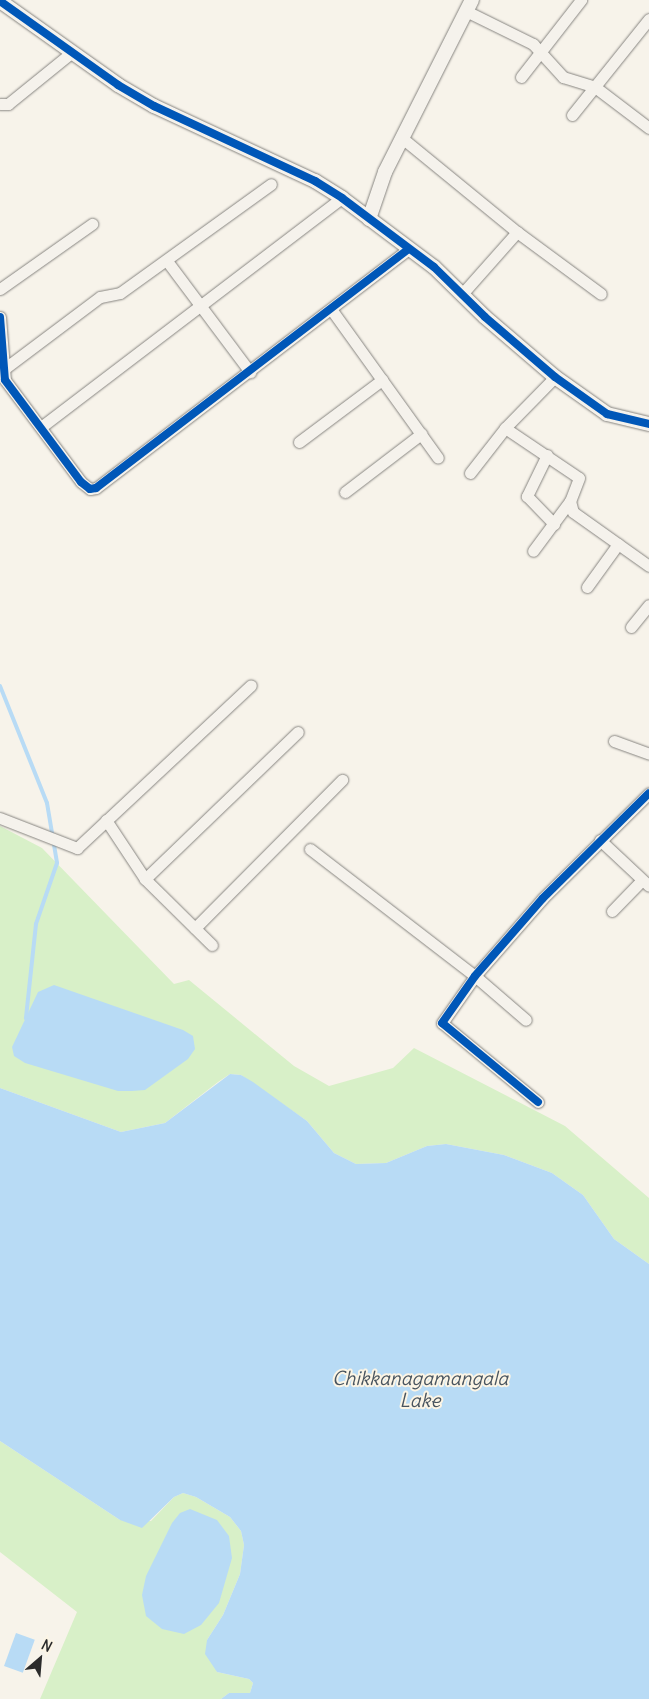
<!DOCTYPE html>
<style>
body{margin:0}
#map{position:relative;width:649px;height:1699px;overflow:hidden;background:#f7f3ea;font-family:Delius,sans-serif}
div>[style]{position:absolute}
.green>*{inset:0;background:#d8f0c8}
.water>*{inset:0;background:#b8dbf5;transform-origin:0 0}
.stream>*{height:4px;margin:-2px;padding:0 2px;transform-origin:2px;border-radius:2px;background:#b8dbf5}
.roads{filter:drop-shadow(0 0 1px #878581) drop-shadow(0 0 1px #878581)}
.minor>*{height:11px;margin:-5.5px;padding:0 5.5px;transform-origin:5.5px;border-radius:5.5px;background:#f5f2ec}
.tertiary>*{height:14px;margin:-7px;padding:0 7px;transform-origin:7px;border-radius:7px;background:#f5f2ec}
.cycleway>*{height:8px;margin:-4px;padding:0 4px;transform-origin:4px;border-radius:4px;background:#0057b8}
span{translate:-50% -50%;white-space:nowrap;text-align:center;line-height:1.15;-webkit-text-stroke:4px #fcf5e5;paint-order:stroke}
.water-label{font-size:19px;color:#48545f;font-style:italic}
.north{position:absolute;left:15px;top:1634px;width:50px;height:50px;-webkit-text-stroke:4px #fcf5e5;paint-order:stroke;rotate:27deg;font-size:14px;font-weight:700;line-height:20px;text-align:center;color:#2b2b2b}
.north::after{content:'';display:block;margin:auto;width:18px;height:22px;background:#2b2b2b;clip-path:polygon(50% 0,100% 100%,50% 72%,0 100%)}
</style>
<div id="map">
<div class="green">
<div style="clip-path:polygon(0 826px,42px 848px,174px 984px,189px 980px,294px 1066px,329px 1086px,393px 1068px,414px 1048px,565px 1126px,649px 1198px,649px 1264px,614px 1239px,583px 1195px,552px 1173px,504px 1155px,446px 1144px,427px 1146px,386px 1163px,356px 1164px,334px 1153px,307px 1121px,241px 1075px,230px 1074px,218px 1082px,165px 1123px,121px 1132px,0 1088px)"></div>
<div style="clip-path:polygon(0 1441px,120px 1520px,151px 1521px,174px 1497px,183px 1493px,196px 1497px,230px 1517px,241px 1531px,244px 1545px,240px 1574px,223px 1615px,207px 1640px,217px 1672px,249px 1679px,253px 1683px,250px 1693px,229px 1693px,221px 1699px,40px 1699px,77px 1612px,0 1552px)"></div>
</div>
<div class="water">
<div style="clip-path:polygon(54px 985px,183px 1030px,193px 1036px,195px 1049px,188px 1059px,145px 1090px,132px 1091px,118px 1091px,25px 1063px,14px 1056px,12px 1047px,38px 992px)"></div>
<div style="clip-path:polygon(230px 1074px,241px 1075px,253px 1082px,307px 1121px,334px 1153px,356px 1164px,386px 1163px,427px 1146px,446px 1144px,504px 1155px,552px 1173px,583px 1195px,614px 1239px,649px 1264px,649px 1699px,221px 1699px,229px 1693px,250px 1693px,253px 1683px,249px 1679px,217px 1672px,205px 1654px,207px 1640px,223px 1615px,240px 1574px,244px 1545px,241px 1531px,230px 1517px,196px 1497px,183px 1493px,174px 1497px,142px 1528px,120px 1520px,0 1441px,0 1088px,121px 1132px,165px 1123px)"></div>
<div style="clip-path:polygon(190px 1509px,217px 1520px,229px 1536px,232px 1558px,219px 1603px,201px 1625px,184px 1634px,162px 1629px,146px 1616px,142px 1595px,146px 1576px,172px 1523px,180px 1513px)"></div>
<div style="left:16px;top:1633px;width:20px;height:35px;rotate:20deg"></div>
</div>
<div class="stream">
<div style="left:0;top:686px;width:126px;rotate:68.1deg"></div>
<div style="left:47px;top:803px;width:61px;rotate:80.5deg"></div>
<div style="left:57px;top:863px;width:65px;rotate:109deg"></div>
<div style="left:36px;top:924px;width:95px;rotate:96.1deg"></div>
</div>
<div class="roads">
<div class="minor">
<div style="left:466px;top:11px;width:75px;rotate:26.2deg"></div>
<div style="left:533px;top:44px;width:45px;rotate:47.7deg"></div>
<div style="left:563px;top:77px;width:34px;rotate:17deg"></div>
<div style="left:595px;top:87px;width:68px;rotate:37.2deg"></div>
<div style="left:521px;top:77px;width:98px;rotate:-52.1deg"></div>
<div style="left:0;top:104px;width:8px"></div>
<div style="left:8px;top:104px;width:81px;rotate:-39deg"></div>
<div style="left:572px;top:115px;width:123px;rotate:-51.3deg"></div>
<div style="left:402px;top:138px;width:149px;rotate:39.3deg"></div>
<div style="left:517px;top:232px;width:104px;rotate:36.4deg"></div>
<div style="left:167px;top:261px;width:139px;rotate:53.2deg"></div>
<div style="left:0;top:289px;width:113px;rotate:-35.2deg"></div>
<div style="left:462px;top:294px;width:83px;rotate:-48.4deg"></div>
<div style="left:331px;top:309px;width:183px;rotate:54.3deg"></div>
<div style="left:0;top:317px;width:63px;rotate:85.5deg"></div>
<div style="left:5px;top:380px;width:127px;rotate:53.3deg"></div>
<div style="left:81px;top:482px;width:11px;rotate:38deg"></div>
<div style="left:90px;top:489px;width:6px;rotate:-9deg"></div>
<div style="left:96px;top:488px;width:392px;rotate:-37.4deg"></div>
<div style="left:4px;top:369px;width:120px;rotate:-36.9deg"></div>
<div style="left:100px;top:297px;width:20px;rotate:-11deg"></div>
<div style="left:120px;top:293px;width:186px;rotate:-35.8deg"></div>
<div style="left:41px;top:427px;width:378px;rotate:-37.3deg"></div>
<div style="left:505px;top:428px;width:89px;rotate:34deg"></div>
<div style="left:579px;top:478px;width:25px;rotate:111deg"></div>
<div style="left:570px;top:501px;width:62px;rotate:126.5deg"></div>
<div style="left:299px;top:442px;width:104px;rotate:-36.8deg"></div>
<div style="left:547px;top:455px;width:46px;rotate:116deg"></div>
<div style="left:527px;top:496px;width:39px;rotate:46deg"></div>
<div style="left:470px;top:473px;width:57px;rotate:-52.1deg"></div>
<div style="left:505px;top:428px;width:71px;rotate:-45.6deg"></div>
<div style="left:345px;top:492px;width:96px;rotate:-37.3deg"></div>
<div style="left:570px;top:501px;width:11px;rotate:75deg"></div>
<div style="left:573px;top:512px;width:93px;rotate:35.4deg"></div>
<div style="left:587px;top:587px;width:53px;rotate:-54.2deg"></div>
<div style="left:631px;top:627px;width:28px;rotate:-51deg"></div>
<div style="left:614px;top:741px;width:37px;rotate:20deg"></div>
<div style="left:0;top:818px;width:83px;rotate:21.3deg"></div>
<div style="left:77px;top:848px;width:238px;rotate:-43.1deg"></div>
<div style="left:106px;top:820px;width:71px;rotate:56.5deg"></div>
<div style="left:145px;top:879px;width:94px;rotate:44.6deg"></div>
<div style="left:600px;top:840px;width:67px;rotate:43.2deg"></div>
<div style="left:310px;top:849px;width:208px;rotate:37.6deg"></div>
<div style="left:475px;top:976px;width:67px;rotate:40.8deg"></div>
<div style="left:145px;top:879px;width:212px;rotate:-43.9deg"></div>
<div style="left:612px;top:911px;width:43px;rotate:-45.9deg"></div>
<div style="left:195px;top:928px;width:209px;rotate:-45.2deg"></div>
<div style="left:538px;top:1102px;width:124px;rotate:-140.5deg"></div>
<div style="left:442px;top:1023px;width:57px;rotate:-54.9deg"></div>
<div style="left:475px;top:976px;width:103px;rotate:-48.9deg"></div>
<div style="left:543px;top:898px;width:149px;rotate:-44.7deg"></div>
</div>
<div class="tertiary">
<div style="left:0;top:1px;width:145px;rotate:35.4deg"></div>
<div style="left:118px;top:85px;width:42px;rotate:30.3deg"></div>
<div style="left:154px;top:106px;width:178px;rotate:25deg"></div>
<div style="left:315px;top:181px;width:32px;rotate:32deg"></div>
<div style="left:342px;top:198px;width:115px;rotate:36.9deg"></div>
<div style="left:434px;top:267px;width:71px;rotate:44.4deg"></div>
<div style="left:485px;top:317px;width:92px;rotate:40.6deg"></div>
<div style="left:555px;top:377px;width:64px;rotate:35.4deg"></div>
<div style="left:607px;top:414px;width:43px;rotate:13.4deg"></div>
<div style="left:369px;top:219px;width:50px;rotate:-71.2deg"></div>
<div style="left:385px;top:172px;width:193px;rotate:-63.2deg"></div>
</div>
</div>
<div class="cycleway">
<div style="left:0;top:1px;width:145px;rotate:35.4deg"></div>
<div style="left:118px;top:85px;width:42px;rotate:30.3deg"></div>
<div style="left:154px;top:106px;width:178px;rotate:25deg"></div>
<div style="left:315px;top:181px;width:32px;rotate:32deg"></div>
<div style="left:342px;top:198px;width:115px;rotate:36.9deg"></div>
<div style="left:434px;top:267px;width:71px;rotate:44.4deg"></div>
<div style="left:485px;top:317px;width:92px;rotate:40.6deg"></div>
<div style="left:555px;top:377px;width:64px;rotate:35.4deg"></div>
<div style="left:607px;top:414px;width:43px;rotate:13.4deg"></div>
<div style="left:0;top:317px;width:63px;rotate:85.5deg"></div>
<div style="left:5px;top:380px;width:127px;rotate:53.3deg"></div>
<div style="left:81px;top:482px;width:11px;rotate:38deg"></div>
<div style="left:90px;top:489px;width:6px;rotate:-9deg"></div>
<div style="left:96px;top:488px;width:392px;rotate:-37.4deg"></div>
<div style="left:538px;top:1102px;width:124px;rotate:-140.5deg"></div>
<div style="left:442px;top:1023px;width:57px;rotate:-54.9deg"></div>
<div style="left:475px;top:976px;width:103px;rotate:-48.9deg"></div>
<div style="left:543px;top:898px;width:149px;rotate:-44.7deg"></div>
</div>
<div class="water-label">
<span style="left:420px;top:1390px">Chikkanagamangala<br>Lake</span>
</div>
<div class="north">N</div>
</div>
